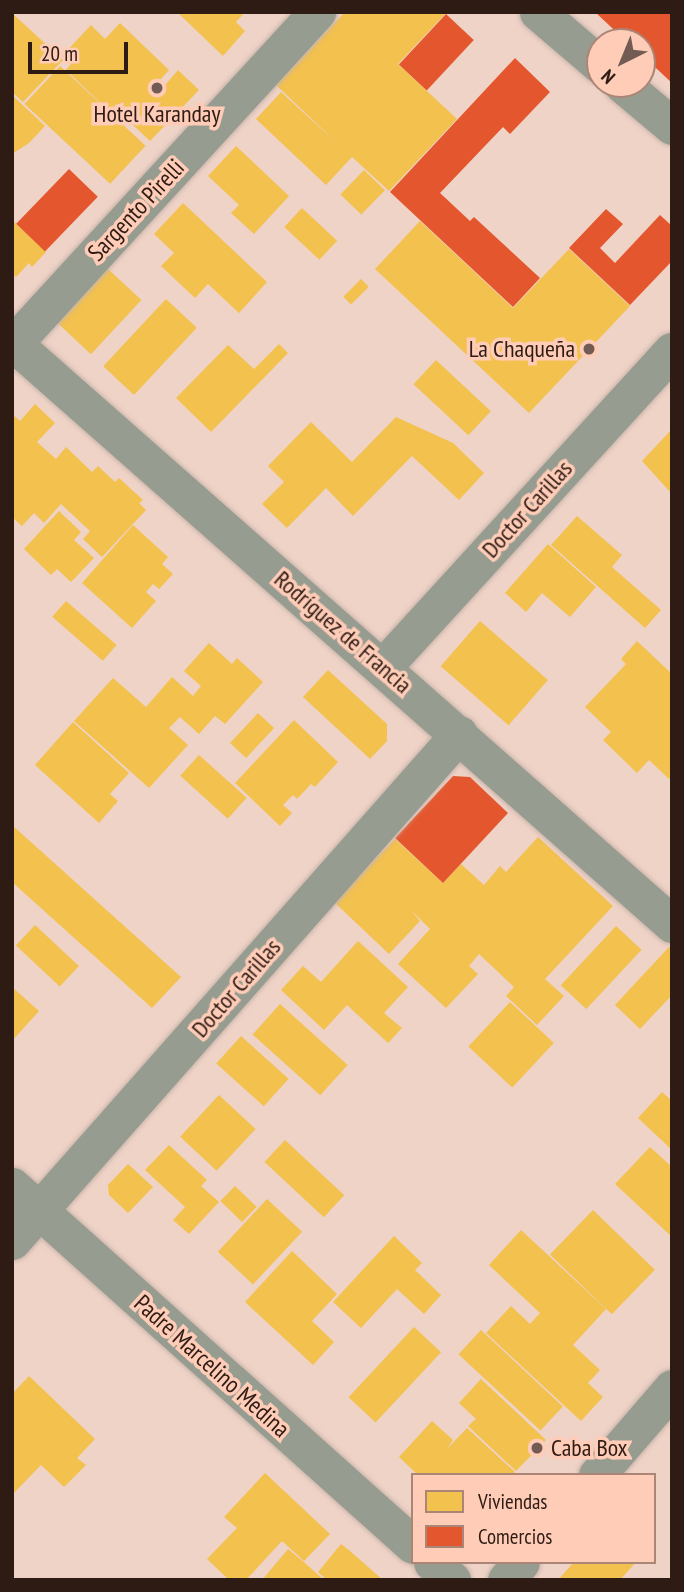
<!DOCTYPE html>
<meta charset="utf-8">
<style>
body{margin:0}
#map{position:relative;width:684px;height:1592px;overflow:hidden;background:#efd3c7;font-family:"PT Sans Narrow",sans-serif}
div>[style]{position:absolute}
.homes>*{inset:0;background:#f2c14e;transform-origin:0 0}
.shops>*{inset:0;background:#e4572e;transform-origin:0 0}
.roads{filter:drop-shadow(0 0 2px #c9b4aa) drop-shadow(0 0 2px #c9b4aa)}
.minor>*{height:37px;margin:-18.5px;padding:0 18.5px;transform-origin:18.5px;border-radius:18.5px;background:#979c90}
.dots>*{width:19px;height:19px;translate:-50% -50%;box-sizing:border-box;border:4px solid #ffccb7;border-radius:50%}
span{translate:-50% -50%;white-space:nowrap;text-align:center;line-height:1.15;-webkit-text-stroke:7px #ffccb7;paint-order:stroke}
.poi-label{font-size:24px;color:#2d1b14}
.right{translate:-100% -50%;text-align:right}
.left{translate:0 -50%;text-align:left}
.street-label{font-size:24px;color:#2d1b14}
.frame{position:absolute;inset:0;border:14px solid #2d1b14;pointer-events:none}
.legend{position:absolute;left:411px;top:1473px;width:245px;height:91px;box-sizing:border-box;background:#ffccb7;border:2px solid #ab8576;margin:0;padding:9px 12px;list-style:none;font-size:21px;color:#2d1b14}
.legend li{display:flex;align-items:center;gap:14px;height:35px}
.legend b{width:35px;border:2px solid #ab8576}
.north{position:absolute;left:586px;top:28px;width:70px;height:70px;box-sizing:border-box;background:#ffccb7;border:2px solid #ab8576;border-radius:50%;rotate:223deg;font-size:19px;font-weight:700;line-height:28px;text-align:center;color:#2d1b14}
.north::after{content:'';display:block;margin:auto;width:24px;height:32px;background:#715b53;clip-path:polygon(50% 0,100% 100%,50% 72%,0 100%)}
.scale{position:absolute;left:28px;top:42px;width:100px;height:32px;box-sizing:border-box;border:4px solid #2d1b14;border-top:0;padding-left:9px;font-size:21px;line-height:24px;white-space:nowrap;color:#2d1b14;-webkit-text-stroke:5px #ffccb7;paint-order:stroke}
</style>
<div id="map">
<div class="homes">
<div style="clip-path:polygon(177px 12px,245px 12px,236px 22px,245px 31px,223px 56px)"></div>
<div style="clip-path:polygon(345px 12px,447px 12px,398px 64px,457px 119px,389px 191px,352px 157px,326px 185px,256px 119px,281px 92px,339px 145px,276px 85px)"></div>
<div style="clip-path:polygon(12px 13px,63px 60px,23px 102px,12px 92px)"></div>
<div style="clip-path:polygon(120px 23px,169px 70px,155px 86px,160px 91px,178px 70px,199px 90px,150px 141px,117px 110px,113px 115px,66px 70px,71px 64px,62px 56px,91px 25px,105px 39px)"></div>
<div style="left:60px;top:66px;width:117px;height:52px;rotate:43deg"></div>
<div style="clip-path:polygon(12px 95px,45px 126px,29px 143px,12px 154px)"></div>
<div style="clip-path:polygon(236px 146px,289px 196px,254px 234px,231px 213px,239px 205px,208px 176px)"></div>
<div style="left:364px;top:170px;width:29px;height:34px;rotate:44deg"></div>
<div style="clip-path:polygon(183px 203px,267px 282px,239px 313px,208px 284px,195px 298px,161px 266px,174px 253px,154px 234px)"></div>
<div style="left:302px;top:208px;width:48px;height:26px;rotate:43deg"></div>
<div style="clip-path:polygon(12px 220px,46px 252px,32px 267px,29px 263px,16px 277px,12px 273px)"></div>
<div style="clip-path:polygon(420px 221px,513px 308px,569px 249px,630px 306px,529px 413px,375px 269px)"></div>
<div style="left:107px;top:268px;width:47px;height:74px;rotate:43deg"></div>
<div style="left:361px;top:279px;width:11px;height:25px;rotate:45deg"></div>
<div style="left:166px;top:299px;width:42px;height:92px;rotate:43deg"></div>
<div style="clip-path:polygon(279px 344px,288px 353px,211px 432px,176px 398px,228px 345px,254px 369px)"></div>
<div style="left:436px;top:360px;width:75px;height:33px;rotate:43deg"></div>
<div style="clip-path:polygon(35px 404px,55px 423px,37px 442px,56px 459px,66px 447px,92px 472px,98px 466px,115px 482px,119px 478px,143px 500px,139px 503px,146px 510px,102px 557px,83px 539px,90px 531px,61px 504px,44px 523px,34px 513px,22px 526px,12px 517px,12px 414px,20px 421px)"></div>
<div style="clip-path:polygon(396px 417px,453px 443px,484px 473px,459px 500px,412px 456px,353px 516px,326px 488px,287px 528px,262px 504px,284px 482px,268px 466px,311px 422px,352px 462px)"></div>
<div style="clip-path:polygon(672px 429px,672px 494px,642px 461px)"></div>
<div style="clip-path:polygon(59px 511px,81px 532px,74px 540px,94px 558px,71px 582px,57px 569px,51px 575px,24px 549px)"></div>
<div style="clip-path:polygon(577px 516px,622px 555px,612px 567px,661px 610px,645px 628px,551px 545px)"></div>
<div style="clip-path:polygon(133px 525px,168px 557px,162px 564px,173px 574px,159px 589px,153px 584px,146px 592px,156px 601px,132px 628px,82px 583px)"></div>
<div style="clip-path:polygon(548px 544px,596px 587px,570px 617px,542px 593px,526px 612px,505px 593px)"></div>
<div style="left:66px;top:601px;width:67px;height:21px;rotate:41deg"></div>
<div style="left:480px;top:621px;width:90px;height:60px;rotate:41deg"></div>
<div style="clip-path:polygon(637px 641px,672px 674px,672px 776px,669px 779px,649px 760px,637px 773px,603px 740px,611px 732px,585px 707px,626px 664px,621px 659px)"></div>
<div style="clip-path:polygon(209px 643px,232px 664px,237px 658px,263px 682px,225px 724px,215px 716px,199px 734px,180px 717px,169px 728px,188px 745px,149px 788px,74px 721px,113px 678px,146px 707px,172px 677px,193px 696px,201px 686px,184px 671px)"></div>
<div style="clip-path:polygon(328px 670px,387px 724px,387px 741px,370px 759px,303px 697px)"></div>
<div style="left:258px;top:713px;width:22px;height:41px;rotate:43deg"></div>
<div style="clip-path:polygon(294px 720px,338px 762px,315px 787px,311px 784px,297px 799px,293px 795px,283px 805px,292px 813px,280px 826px,235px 783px)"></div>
<div style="clip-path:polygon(73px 722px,129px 773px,110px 794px,118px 801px,99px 823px,35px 765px)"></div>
<div style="left:199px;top:755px;width:64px;height:28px;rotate:42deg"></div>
<div style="clip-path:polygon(12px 825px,181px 977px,152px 1008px,12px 882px)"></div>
<div style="clip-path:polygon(538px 837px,613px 906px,545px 979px,564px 996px,537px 1025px,506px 996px,514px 987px,479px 954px,469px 966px,478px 974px,446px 1008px,398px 964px,430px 929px,411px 910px,420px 921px,389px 954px,334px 902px,395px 839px,443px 883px,461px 864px,484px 885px,500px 866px,506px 872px)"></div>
<div style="left:35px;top:925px;width:60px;height:28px;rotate:43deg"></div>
<div style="left:616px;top:926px;width:35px;height:81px;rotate:43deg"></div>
<div style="clip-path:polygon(358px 941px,408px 987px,384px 1013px,402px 1028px,388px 1043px,347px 1005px,324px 1030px,281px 990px,303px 966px,321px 982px)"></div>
<div style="clip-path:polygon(669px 947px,672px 950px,672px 995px,640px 1029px,615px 1005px)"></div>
<div style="clip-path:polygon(12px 987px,39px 1011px,12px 1041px)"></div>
<div style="left:510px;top:1002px;width:60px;height:61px;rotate:43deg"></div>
<div style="left:280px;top:1004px;width:91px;height:41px;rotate:42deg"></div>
<div style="left:241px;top:1036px;width:64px;height:37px;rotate:42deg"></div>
<div style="clip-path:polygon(662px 1092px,672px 1101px,672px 1150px,638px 1118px)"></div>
<div style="left:219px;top:1095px;width:50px;height:57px;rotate:43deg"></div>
<div style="left:285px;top:1140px;width:81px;height:30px;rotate:43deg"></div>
<div style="clip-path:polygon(169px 1145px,207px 1180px,201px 1186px,219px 1202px,189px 1234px,173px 1220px,185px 1207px,145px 1170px)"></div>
<div style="clip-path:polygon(650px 1147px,672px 1167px,672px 1237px,615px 1184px)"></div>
<div style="clip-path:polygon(128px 1164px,153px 1187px,128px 1213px,109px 1195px,108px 1185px)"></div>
<div style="left:235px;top:1186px;width:30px;height:21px;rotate:44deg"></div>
<div style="left:267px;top:1199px;width:48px;height:72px;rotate:43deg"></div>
<div style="left:593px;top:1210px;width:86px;height:62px;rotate:44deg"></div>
<div style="clip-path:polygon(521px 1230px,606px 1309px,573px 1345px,600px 1370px,588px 1383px,603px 1397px,581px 1421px,486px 1333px,511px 1306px,530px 1324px,540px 1313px,489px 1265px)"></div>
<div style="clip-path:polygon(394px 1236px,422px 1263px,415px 1270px,441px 1295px,424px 1314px,397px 1289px,361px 1328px,333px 1302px)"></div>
<div style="clip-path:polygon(292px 1251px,337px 1294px,312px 1321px,334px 1342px,313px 1365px,245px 1302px)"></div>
<div style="left:414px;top:1327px;width:37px;height:96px;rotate:43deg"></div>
<div style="left:481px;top:1330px;width:112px;height:33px;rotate:43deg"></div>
<div style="clip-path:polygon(29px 1376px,95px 1439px,77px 1458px,86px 1465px,64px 1487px,41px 1465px,12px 1495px,12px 1394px)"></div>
<div style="clip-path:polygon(481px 1379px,546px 1440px,516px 1471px,468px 1426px,476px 1419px,459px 1403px)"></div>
<div style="clip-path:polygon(432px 1421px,453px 1440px,447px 1449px,467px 1428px,515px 1472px,512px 1475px,418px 1475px,399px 1457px)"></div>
<div style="clip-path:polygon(265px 1473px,330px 1534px,304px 1561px,282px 1541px,246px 1580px,229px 1580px,207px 1559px,237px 1528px,224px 1517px)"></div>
<div style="clip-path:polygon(341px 1544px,350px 1551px,383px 1580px,327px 1580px,318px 1572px)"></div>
<div style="clip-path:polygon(288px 1549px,305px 1563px,324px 1580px,262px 1580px)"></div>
<div style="clip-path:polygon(574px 1562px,636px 1562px,620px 1580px,558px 1580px)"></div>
</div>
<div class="shops">
<div style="clip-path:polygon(595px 12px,672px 12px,672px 83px,642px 55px,642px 42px,627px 42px)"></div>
<div style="left:446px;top:14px;width:38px;height:69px;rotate:43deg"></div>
<div style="clip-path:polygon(515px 58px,550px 92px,510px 134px,503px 127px,440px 193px,470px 221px,474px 217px,540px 278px,513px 307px,390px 192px)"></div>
<div style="left:69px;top:169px;width:40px;height:76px;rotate:44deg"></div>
<div style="clip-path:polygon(606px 209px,623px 224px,600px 248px,615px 263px,660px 215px,672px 226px,672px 261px,630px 305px,569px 248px)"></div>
<div style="clip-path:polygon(453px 776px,470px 777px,508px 813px,443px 883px,395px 838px)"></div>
</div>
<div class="roads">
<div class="minor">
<div style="left:538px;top:12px;width:82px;rotate:40.5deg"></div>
<div style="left:622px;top:84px;width:65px;rotate:40deg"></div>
<div style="left:12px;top:342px;width:880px;rotate:41.41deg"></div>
<div style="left:12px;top:345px;width:452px;rotate:-47.5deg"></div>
<div style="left:383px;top:667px;width:428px;rotate:-47.6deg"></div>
<div style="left:12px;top:1186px;width:538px;rotate:41.84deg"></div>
<div style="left:12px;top:1241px;width:676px;rotate:-48.6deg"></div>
<div style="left:597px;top:1475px;width:115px;rotate:-49.2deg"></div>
<div style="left:432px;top:1562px;width:27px;rotate:42deg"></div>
<div style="left:506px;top:1580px;width:23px;rotate:-50deg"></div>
</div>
</div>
<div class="dots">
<div style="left:157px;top:88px;background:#715b53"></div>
<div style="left:589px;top:349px;background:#715b53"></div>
<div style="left:537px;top:1448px;background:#715b53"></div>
</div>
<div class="poi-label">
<span style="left:157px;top:114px">Hotel Karanday</span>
<span class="right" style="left:575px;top:349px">La Chaqueña</span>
<span class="left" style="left:551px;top:1448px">Caba Box</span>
</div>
<div class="street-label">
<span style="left:136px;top:210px;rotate:-47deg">Sargento Pirelli</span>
<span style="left:527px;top:509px;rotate:-48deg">Doctor Carillas</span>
<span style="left:343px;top:632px;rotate:41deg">Rodríguez de Francia</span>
<span style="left:236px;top:988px;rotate:-49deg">Doctor Carillas</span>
<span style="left:212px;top:1366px;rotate:42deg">Padre Marcelino Medina</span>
</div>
<div class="frame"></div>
<ul class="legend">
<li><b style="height:19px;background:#f2c14e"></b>Viviendas</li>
<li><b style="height:19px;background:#e4572e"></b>Comercios</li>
</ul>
<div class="north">N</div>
<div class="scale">20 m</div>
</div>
